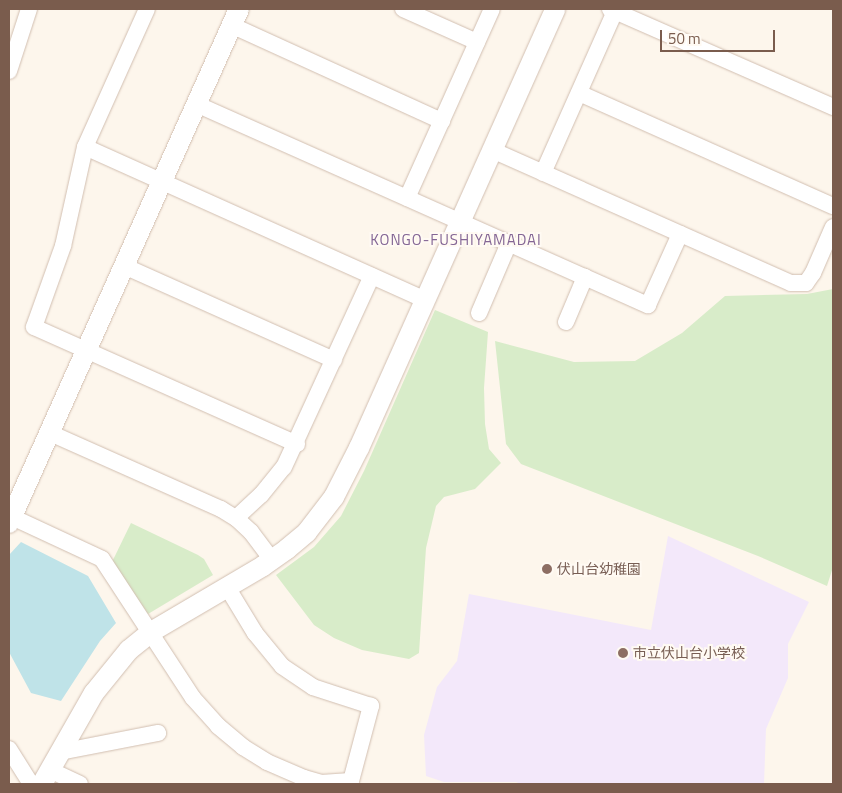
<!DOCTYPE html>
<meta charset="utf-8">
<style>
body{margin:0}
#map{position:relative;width:842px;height:793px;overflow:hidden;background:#fdf6ec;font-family:"Titillium Web","Noto Sans JP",sans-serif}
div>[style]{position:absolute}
.education>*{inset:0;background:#f3e8fa}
.green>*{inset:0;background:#d8ecc9}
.water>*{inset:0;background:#bfe3e8}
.roads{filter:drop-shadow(0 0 1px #d1beb0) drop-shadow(0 0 1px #d1beb0)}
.minor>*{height:16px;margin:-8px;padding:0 8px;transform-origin:8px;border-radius:8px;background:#fff}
.tertiary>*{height:20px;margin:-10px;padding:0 10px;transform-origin:10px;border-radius:10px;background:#fff}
.dots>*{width:14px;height:14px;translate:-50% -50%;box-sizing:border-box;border:2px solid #fffaf3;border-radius:50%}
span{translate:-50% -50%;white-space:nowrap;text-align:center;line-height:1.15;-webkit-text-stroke:4px #fffaf3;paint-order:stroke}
.education-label{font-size:14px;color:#785e54}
.left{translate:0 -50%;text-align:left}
.neighbourhood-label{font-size:15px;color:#846695;letter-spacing:1px}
.frame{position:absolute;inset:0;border:10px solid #7a5c4d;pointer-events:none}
.scale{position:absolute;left:660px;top:30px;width:115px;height:22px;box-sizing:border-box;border:2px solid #7a5c4d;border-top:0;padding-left:6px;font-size:15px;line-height:18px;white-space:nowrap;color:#7a5c4d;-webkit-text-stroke:4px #fffaf3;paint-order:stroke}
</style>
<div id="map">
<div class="education">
<div style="clip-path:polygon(668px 536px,809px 602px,788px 644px,788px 678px,766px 729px,764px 784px,521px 784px,516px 782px,444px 782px,426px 776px,424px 735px,437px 687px,457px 661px,469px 594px,651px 630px)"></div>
</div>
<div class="green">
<div style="clip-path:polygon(833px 289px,833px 567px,827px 586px,758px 556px,521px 464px,506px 444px,495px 341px,574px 362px,635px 361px,682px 333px,725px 296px,807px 294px)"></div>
<div style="clip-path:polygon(435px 310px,488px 332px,484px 388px,485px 424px,489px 449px,501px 463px,475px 489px,444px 497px,436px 506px,426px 548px,419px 653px,409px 659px,362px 650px,334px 638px,314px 625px,276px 575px,314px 547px,341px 516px,364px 471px)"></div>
<div style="clip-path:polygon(131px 523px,198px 555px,204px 559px,213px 575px,148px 614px,112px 562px)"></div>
</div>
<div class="water">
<div style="clip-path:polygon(21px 542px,88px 576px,116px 623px,100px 641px,61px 701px,31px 693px,9px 652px,9px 555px)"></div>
</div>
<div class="roads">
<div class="minor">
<div style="left:147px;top:9px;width:151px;rotate:114.2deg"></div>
<div style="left:85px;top:147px;width:101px;rotate:102.5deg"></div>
<div style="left:63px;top:246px;width:86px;rotate:109.7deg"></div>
<div style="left:34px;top:327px;width:288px;rotate:24deg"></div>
<div style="left:403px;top:9px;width:81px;rotate:24deg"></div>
<div style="left:610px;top:9px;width:244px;rotate:23.7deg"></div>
<div style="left:231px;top:25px;width:232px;rotate:24.5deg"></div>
<div style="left:9px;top:71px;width:65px;rotate:-72.1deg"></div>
<div style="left:579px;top:93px;width:278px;rotate:24deg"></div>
<div style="left:196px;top:104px;width:495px;rotate:24deg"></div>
<div style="left:648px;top:305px;width:78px;rotate:-65.7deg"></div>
<div style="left:85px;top:147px;width:373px;rotate:24.2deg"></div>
<div style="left:492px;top:150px;width:327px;rotate:24deg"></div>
<div style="left:791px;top:283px;width:15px"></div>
<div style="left:806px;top:283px;width:12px;rotate:-55deg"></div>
<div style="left:813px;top:273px;width:50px;rotate:-66.5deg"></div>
<div style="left:543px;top:173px;width:177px;rotate:-66deg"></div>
<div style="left:407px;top:198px;width:207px;rotate:-65.8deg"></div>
<div style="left:124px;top:266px;width:230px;rotate:24.1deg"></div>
<div style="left:479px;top:313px;width:76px;rotate:-66.8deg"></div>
<div style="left:566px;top:322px;width:49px;rotate:-67.1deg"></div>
<div style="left:50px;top:433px;width:187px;rotate:24deg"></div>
<div style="left:221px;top:509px;width:19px;rotate:32deg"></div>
<div style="left:237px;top:519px;width:19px;rotate:43deg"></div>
<div style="left:251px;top:532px;width:35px;rotate:53deg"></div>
<div style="left:12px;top:517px;width:99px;rotate:25deg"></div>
<div style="left:102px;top:559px;width:166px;rotate:56.8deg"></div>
<div style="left:193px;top:698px;width:38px;rotate:48deg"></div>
<div style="left:218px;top:726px;width:33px;rotate:40deg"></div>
<div style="left:243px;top:747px;width:28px;rotate:32deg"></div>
<div style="left:267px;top:762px;width:40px;rotate:23.4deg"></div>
<div style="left:304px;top:778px;width:18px;rotate:16deg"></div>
<div style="left:321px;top:783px;width:30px;rotate:-4deg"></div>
<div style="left:351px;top:781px;width:78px;rotate:-75.1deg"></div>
<div style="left:371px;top:706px;width:61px;rotate:-161.9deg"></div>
<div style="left:313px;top:687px;width:37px;rotate:-146deg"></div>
<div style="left:282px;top:666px;width:43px;rotate:-129.3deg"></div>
<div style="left:255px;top:633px;width:54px;rotate:-121.3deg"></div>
<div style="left:236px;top:518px;width:34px;rotate:-43deg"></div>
<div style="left:261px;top:495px;width:36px;rotate:-51deg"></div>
<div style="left:284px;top:467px;width:210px;rotate:-65.3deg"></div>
<div style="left:9px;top:749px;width:41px;rotate:57.8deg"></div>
<div style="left:60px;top:752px;width:100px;rotate:-11deg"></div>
<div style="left:50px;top:770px;width:33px;rotate:25deg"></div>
</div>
<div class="tertiary">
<div style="left:9px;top:523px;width:563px;rotate:-65.89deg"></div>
<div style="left:42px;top:784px;width:105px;rotate:-60.3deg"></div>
<div style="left:94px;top:693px;width:55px;rotate:-50.9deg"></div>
<div style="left:129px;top:650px;width:28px;rotate:-39deg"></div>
<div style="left:151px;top:632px;width:130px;rotate:-30.5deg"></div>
<div style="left:263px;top:566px;width:29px;rotate:-35deg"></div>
<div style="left:287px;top:549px;width:26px;rotate:-40deg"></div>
<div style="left:307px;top:532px;width:44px;rotate:-52.4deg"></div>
<div style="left:334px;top:497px;width:55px;rotate:-63deg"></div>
<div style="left:359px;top:448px;width:481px;rotate:-65.9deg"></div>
</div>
</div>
<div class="dots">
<div style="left:547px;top:569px;background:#8d6e63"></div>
<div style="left:623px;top:653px;background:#8d6e63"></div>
</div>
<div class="education-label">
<span class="left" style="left:557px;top:569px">伏山台幼稚園</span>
<span class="left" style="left:633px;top:653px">市立伏山台小学校</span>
</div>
<div class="neighbourhood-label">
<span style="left:456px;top:240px">KONGO-FUSHIYAMADAI</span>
</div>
<div class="frame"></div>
<div class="scale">50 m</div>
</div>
